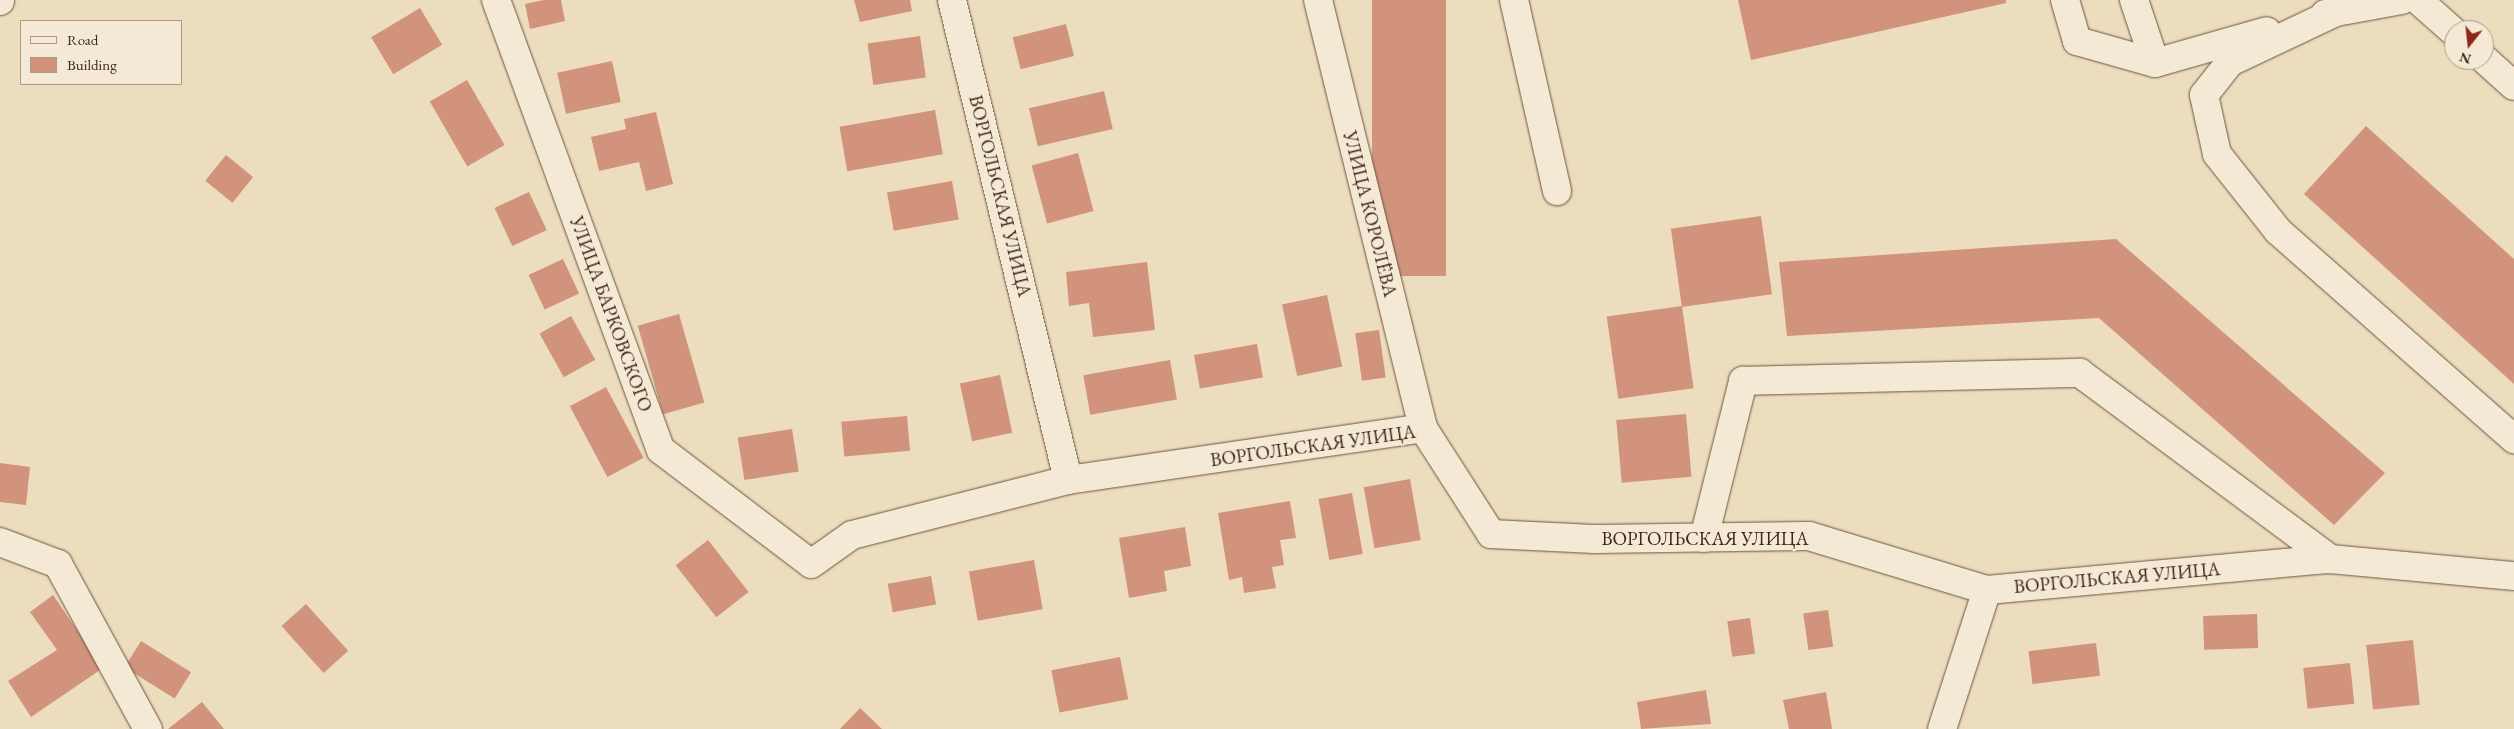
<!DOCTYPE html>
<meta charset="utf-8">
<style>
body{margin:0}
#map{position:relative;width:2514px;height:729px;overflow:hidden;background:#ecddbe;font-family:"EB Garamond",serif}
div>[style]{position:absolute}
.building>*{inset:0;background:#d1937c;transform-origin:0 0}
.roads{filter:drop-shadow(0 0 1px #6c543f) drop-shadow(0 0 1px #6c543f)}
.minor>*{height:28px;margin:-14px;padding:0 14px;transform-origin:14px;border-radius:14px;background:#f3e9d5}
span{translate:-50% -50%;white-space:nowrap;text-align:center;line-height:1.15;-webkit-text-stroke:4.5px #f3e9d5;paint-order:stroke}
.street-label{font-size:19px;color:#412715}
.legend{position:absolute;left:20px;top:20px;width:162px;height:65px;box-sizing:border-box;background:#f3e9d5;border:1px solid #ac9b88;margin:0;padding:6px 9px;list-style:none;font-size:15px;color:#412715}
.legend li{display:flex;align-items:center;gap:10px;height:25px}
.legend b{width:25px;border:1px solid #ac9b88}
.north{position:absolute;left:2444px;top:20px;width:50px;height:50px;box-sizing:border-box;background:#f3e9d5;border:1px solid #ac9b88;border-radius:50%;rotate:196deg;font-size:14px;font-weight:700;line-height:20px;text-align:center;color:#412715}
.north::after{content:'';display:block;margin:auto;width:18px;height:22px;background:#8f2418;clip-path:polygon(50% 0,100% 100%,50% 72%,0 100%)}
</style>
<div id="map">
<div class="building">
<div style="clip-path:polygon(544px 0,561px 0,565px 21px,530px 29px,525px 4px)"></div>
<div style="clip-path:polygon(854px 0,910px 0,912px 11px,860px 22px)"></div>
<div style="left:1372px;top:0;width:74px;height:276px"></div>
<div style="clip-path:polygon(1738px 0,2006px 0,2006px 3px,1751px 60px)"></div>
<div style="left:420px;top:8px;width:43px;height:57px;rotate:59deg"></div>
<div style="left:1066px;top:24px;width:33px;height:55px;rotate:76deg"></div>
<div style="left:920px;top:36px;width:42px;height:53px;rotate:82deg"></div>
<div style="left:612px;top:61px;width:42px;height:56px;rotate:78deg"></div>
<div style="left:467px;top:80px;width:75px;height:43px;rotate:60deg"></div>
<div style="left:1104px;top:91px;width:39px;height:77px;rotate:77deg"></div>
<div style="left:935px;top:110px;width:45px;height:97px;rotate:80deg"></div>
<div style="clip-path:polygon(656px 112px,673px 184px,646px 191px,639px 162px,599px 171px,591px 137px,626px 129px,624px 119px)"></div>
<div style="clip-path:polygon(2366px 126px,2514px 259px,2514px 384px,2304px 194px)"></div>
<div style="left:1078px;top:153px;width:60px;height:48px;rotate:75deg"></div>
<div style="left:226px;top:155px;width:35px;height:33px;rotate:39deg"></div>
<div style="left:952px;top:181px;width:39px;height:66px;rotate:80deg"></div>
<div style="left:529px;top:192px;width:42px;height:38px;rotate:65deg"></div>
<div style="left:1761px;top:216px;width:79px;height:91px;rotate:82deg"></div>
<div style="clip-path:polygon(2116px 239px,2385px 473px,2334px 525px,2099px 318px,1787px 336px,1779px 262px)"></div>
<div style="left:563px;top:259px;width:38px;height:38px;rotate:65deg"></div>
<div style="clip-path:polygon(1147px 262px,1155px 330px,1093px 337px,1089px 303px,1069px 306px,1066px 272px)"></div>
<div style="left:1327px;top:295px;width:73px;height:46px;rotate:78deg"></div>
<div style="left:1682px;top:306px;width:83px;height:76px;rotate:82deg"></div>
<div style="left:679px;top:314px;width:92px;height:43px;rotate:74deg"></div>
<div style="left:571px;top:316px;width:50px;height:36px;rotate:61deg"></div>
<div style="left:1379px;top:330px;width:48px;height:24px;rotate:82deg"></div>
<div style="left:1257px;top:344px;width:34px;height:64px;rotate:80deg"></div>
<div style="left:1170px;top:360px;width:40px;height:88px;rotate:80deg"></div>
<div style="left:1000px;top:375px;width:59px;height:41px;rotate:78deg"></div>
<div style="left:606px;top:387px;width:80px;height:41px;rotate:62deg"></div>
<div style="left:1686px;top:414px;width:63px;height:70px;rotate:85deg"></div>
<div style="left:907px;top:416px;width:35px;height:66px;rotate:85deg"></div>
<div style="left:792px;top:429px;width:43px;height:55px;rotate:81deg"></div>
<div style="clip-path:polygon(0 463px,30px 467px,26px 505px,0 502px)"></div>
<div style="left:1410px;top:479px;width:62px;height:47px;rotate:80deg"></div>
<div style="left:1352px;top:493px;width:62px;height:34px;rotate:80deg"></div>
<div style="clip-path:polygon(1290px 501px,1296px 538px,1280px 540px,1284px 565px,1272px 567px,1276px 588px,1244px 593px,1242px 577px,1229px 580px,1218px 513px)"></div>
<div style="clip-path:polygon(1185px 527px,1191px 566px,1164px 571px,1167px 591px,1129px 598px,1119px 538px)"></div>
<div style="left:708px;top:540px;width:66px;height:41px;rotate:52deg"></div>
<div style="left:1034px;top:560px;width:50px;height:66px;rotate:80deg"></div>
<div style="left:931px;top:576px;width:29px;height:44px;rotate:80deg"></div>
<div style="clip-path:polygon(53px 595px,103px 668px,31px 717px,8px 681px,57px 650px,30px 612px)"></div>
<div style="left:306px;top:604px;width:63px;height:33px;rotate:48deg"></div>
<div style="left:1828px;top:610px;width:37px;height:25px;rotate:82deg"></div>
<div style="left:2257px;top:614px;width:34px;height:54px;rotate:88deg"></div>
<div style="left:1750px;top:618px;width:36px;height:23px;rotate:82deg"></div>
<div style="left:2413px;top:640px;width:65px;height:47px;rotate:84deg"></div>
<div style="left:141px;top:641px;width:59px;height:31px;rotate:32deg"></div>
<div style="left:2096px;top:643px;width:33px;height:68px;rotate:83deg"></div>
<div style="left:1120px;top:657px;width:43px;height:70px;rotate:79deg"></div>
<div style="left:2350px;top:663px;width:41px;height:47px;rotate:84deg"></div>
<div style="clip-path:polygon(1706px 690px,1711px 724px,1641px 729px,1637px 702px)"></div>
<div style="clip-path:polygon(1826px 692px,1832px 729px,1789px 729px,1783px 700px)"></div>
<div style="clip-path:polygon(202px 702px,224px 729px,168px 729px)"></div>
<div style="clip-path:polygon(860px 708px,882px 729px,840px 729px)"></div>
</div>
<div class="roads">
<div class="minor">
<div style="left:496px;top:0;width:479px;rotate:69.9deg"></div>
<div style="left:661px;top:450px;width:188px;rotate:37.2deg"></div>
<div style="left:811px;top:564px;width:50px;rotate:-35.3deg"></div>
<div style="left:852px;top:535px;width:223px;rotate:-14.3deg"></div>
<div style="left:1068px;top:480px;width:359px;rotate:-8.3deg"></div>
<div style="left:952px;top:0;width:494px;rotate:76.4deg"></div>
<div style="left:1318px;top:0;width:441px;rotate:76.2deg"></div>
<div style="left:1423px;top:428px;width:126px;rotate:57.3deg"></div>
<div style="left:1491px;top:534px;width:103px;rotate:2.8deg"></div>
<div style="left:1594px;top:539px;width:215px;rotate:-0.8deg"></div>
<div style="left:1809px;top:536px;width:186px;rotate:16.9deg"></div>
<div style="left:1987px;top:590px;width:344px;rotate:-5.2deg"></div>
<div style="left:2330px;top:559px;width:185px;rotate:5.3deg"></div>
<div style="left:1514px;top:0;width:196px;rotate:77.3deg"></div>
<div style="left:2065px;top:0;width:43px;rotate:73.7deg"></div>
<div style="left:2077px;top:41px;width:81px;rotate:15.8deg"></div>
<div style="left:2134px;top:0;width:66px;rotate:71.6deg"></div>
<div style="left:2155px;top:63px;width:116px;rotate:-15.9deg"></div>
<div style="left:2418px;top:0;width:48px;rotate:41.6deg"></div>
<div style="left:0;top:1px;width:1px;rotate:-90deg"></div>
<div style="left:2342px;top:9px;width:124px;rotate:154.7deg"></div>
<div style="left:2230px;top:62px;width:42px;rotate:128.2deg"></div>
<div style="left:2204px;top:95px;width:60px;rotate:77.6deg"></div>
<div style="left:2217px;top:154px;width:98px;rotate:51.6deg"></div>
<div style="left:2278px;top:231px;width:315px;rotate:41.4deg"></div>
<div style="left:2325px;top:14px;width:78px;rotate:-10.3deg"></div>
<div style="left:2484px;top:59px;width:40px;rotate:42deg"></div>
<div style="left:1704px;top:538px;width:162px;rotate:-76deg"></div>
<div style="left:1743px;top:381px;width:337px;rotate:-1.4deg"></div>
<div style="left:2080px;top:373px;width:312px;rotate:36.6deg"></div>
<div style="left:0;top:542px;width:62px;rotate:20.8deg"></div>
<div style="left:58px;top:564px;width:188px;rotate:61.4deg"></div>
<div style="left:1942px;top:729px;width:146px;rotate:-72.1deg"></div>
</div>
</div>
<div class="street-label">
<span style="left:1000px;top:196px;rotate:76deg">ВОРГОЛЬСКАЯ УЛИЦА</span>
<span style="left:1370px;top:214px;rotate:76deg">УЛИЦА КОРОЛЁВА</span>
<span style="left:611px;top:314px;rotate:70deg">УЛИЦА БАРКОВСКОГО</span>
<span style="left:1313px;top:446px;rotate:-8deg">ВОРГОЛЬСКАЯ УЛИЦА</span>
<span style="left:1705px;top:539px">ВОРГОЛЬСКАЯ УЛИЦА</span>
<span style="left:2117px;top:578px;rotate:-5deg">ВОРГОЛЬСКАЯ УЛИЦА</span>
</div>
<ul class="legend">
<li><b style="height:6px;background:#f3e9d5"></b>Road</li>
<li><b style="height:14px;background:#d1937c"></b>Building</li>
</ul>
<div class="north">N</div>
</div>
